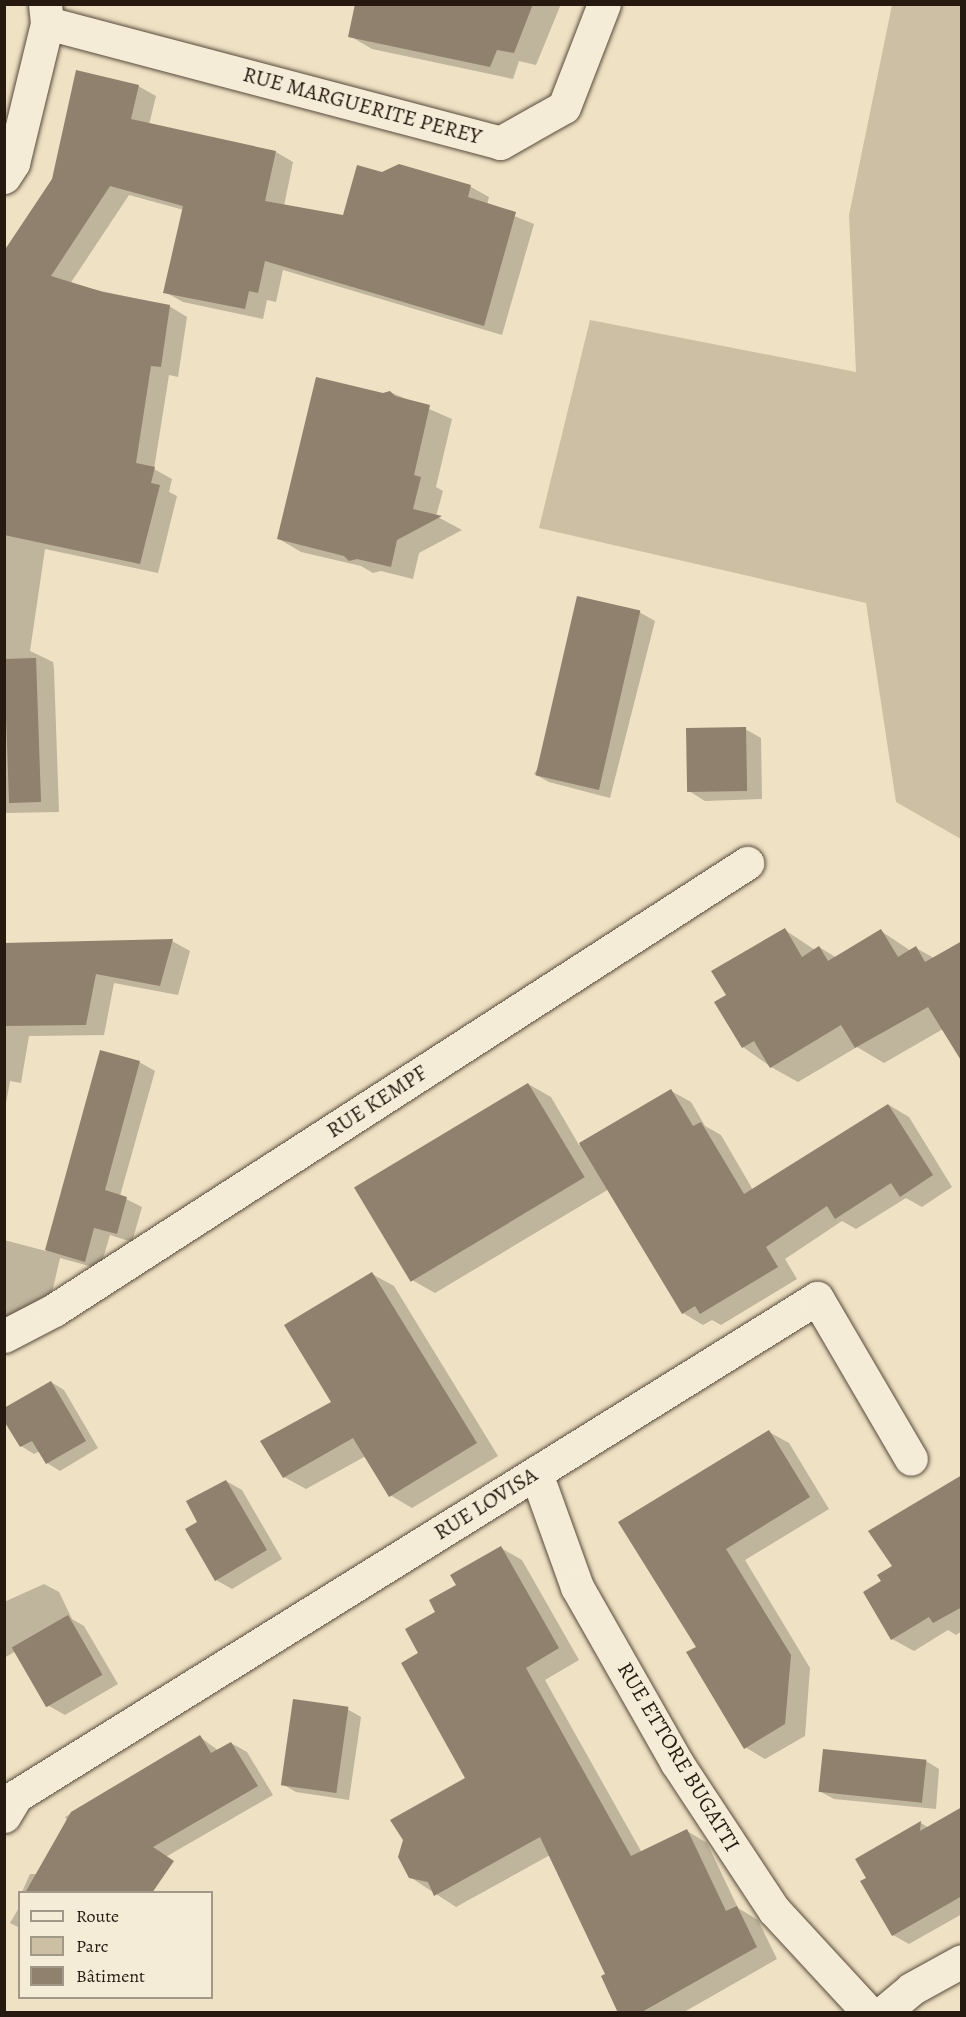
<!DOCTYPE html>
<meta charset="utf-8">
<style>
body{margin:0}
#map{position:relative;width:966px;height:2017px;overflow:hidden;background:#efe1c3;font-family:Alegreya,serif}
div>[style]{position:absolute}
.green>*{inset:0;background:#cdbfa4}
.shadow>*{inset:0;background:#0003}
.building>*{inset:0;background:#8f816d;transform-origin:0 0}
.roads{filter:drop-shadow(0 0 2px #584b3c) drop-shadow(0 0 2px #584b3c)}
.minor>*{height:33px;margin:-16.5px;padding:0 16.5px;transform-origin:16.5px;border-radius:16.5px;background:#f5ecd8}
span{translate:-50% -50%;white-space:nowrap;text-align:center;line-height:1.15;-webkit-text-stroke:5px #f5ecd8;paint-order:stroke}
.street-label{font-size:22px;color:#26190f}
.frame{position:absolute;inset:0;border:6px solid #26190f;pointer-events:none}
.legend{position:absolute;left:18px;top:1891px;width:195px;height:108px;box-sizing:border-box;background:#f5ecd8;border:2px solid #a29888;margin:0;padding:8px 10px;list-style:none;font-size:18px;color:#26190f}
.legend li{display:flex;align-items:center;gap:12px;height:30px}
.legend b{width:30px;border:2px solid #a29888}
</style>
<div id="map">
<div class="green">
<div style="clip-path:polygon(892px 5px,961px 5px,961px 839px,896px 802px,866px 603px,539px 528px,590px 320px,856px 372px,849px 215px)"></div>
</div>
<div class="shadow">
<div style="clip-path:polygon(357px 4px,561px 4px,536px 65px,519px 61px,513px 79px,372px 49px,350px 36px)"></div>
<div style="clip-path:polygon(138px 86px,156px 96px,149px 125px,276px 152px,293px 162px,284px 206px,344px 217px,383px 173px,399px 165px,471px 187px,489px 197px,487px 205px,534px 224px,502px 335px,283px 270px,276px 302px,267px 300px,263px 319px,183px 302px,165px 292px,184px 210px,129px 195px,70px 284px,169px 306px,187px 317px,178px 377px,169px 375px,154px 469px,172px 479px,169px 492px,177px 496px,158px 573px,45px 549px,30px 651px,53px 662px,54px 669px,59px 812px,4px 813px,4px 254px)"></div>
<div style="clip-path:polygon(390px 392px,452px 419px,436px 487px,443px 491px,436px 516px,462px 530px,419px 553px,413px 579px,381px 571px,373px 573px,361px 566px,301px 552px,279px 539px,384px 395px)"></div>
<div style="clip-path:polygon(639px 612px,655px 621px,610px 798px,549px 782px,534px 774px)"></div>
<div style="clip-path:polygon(745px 729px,761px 738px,762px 799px,705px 801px,689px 791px)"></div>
<div style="clip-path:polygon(785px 930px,815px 950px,819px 947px,837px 958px,881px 931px,911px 951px,916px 948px,934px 958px,943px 1029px,884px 1063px,857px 1047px,798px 1082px,771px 1067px,743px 1047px,728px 995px)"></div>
<div style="clip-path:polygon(172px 941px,190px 951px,178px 995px,114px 983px,104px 1035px,29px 1036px,21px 1083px,10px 1081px,4px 1115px,4px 945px)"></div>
<div style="clip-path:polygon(101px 1052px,139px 1062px,155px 1071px,120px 1196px,142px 1207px,132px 1242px,110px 1235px,100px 1269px,60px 1258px,48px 1310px,4px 1333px,4px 1240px,46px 1251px)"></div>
<div style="clip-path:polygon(528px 1084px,551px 1097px,579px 1145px,671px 1091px,691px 1102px,705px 1126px,721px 1135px,753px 1190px,889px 1105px,909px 1117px,952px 1187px,922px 1207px,906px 1198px,856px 1229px,842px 1221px,785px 1259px,797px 1279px,721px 1325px,712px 1320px,703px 1325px,683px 1313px,609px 1189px,435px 1293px,412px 1280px)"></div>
<div style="clip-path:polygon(372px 1274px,394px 1286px,498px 1456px,412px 1508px,390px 1495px,366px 1456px,306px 1489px,284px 1477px,333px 1403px)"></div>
<div style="clip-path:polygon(51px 1382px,64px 1390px,98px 1448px,60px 1471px,47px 1463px,40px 1451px,34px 1454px,21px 1446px)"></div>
<div style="clip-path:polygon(769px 1432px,789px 1443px,829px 1509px,745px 1560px,810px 1668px,805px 1736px,765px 1759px,745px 1747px,698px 1647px,620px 1522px)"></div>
<div style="clip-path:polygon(962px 1477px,962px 1631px,956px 1635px,948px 1630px,914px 1651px,892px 1639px,883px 1582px)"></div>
<div style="clip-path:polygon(226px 1481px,242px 1490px,282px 1559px,232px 1589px,216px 1580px)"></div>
<div style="clip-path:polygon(501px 1548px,522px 1560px,579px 1660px,545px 1680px,642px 1853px,687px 1831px,707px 1843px,738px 1908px,758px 1920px,777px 1959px,684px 2012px,620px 2012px,607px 1975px,550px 1855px,456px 1907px,410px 1877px,467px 1778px,420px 1654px,437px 1612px,458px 1586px)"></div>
<div style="clip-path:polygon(44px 1584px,59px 1592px,72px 1619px,84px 1626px,118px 1684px,65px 1715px,49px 1706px,16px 1651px,4px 1658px,4px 1602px)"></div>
<div style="clip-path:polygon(347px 1709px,361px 1717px,349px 1800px,296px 1792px,282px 1784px)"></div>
<div style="clip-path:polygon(200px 1737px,219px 1751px,231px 1743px,247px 1752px,273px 1795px,105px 1892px,22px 1892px,30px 1874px,37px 1874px,70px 1825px,65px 1817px)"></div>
<div style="clip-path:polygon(926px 1761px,939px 1769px,936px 1809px,834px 1799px,821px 1792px)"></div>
<div style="clip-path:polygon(962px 1809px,962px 1914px,909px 1944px,893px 1935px,868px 1878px,921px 1823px,929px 1828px)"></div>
<div style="clip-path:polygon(20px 1906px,20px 1928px,10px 1923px)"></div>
</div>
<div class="building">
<div style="clip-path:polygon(355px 4px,533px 4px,514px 53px,497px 50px,490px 67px,348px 37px)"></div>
<div style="clip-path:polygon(76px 70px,139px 85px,131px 119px,276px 151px,265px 201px,343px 215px,357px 165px,382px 172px,399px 164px,471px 185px,468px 197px,516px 212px,484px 326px,265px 261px,258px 293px,249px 291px,245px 309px,163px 293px,183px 206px,110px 186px,51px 276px,103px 292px,170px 305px,161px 367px,151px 366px,136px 463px,155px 467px,151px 483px,160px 485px,140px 564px,4px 535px,4px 251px,52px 179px)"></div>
<div style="clip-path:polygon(316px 377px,383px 393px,390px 391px,395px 396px,430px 405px,414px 475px,421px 477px,413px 509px,442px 516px,397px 540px,391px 567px,357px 559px,349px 561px,344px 556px,277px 539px)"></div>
<div style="left:577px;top:596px;width:65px;height:184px;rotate:13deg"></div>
<div style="left:36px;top:658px;width:144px;height:32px;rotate:88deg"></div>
<div style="left:746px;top:727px;width:64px;height:60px;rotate:89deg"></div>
<div style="clip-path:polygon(785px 928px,802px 957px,819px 946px,828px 961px,881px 929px,898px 957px,916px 946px,925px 962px,962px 941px,962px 1062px,928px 1007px,855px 1048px,841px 1025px,770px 1068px,754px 1041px,742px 1048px,714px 1002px,726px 995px,711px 971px)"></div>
<div style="clip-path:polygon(173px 939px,160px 986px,96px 974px,86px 1025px,4px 1026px,4px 943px)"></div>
<div style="clip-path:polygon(100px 1050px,140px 1061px,105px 1190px,127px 1197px,117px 1234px,94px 1228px,85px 1262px,45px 1250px)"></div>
<div style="left:528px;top:1083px;width:110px;height:203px;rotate:59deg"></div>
<div style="clip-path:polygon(671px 1089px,693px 1126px,701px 1122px,744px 1194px,888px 1104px,933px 1175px,900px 1197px,891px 1183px,835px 1219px,827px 1206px,766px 1247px,778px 1267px,700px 1314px,695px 1306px,682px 1314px,579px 1143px)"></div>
<div style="clip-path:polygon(372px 1272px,477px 1443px,389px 1497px,353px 1438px,283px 1478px,260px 1441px,331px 1402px,284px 1325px)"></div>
<div style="clip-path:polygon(51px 1381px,86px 1441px,46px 1464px,32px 1441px,20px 1447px,4px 1421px,4px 1408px)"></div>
<div style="clip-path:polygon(769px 1430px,810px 1497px,726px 1549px,791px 1655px,785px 1724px,744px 1749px,686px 1652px,696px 1647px,618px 1522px)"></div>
<div style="clip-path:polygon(962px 1475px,962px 1607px,933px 1623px,929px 1617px,891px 1640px,863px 1592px,881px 1581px,877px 1575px,892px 1566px,868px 1531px)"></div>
<div style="clip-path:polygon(226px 1480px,267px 1550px,215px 1581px,185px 1529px,197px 1522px,186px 1501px)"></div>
<div style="clip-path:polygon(501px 1546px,559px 1648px,526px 1668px,631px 1856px,687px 1829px,726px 1911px,737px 1906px,757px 1947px,640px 2013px,618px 2013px,601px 1976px,605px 1974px,540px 1837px,434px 1896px,428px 1882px,409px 1878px,398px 1857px,403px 1840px,390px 1820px,465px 1778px,401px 1663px,418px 1653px,405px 1629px,435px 1612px,429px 1600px,456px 1585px,450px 1575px)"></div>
<div style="left:68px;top:1615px;width:69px;height:65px;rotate:60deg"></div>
<div style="left:293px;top:1699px;width:56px;height:87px;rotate:8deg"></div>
<div style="clip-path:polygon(200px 1735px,211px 1753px,231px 1742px,258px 1786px,153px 1847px,174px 1861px,152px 1893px,25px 1893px,71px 1812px)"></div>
<div style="left:823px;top:1749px;width:104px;height:43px;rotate:6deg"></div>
<div style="clip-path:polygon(962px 1807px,962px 1896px,892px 1936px,860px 1881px,866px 1878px,855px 1859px,921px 1821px,920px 1831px)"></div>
</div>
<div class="roads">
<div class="minor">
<div style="left:47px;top:23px;width:469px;rotate:14.8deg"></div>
<div style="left:500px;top:143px;width:73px;rotate:-29.4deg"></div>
<div style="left:564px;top:107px;width:110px;rotate:-68.8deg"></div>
<div style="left:4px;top:177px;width:17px;rotate:-57deg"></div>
<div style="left:13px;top:163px;width:144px;rotate:-76.3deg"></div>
<div style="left:47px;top:23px;width:19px;rotate:-96deg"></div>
<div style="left:4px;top:1336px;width:56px;rotate:-27.5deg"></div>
<div style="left:54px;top:1310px;width:825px;rotate:-32.82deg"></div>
<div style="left:536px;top:1473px;width:121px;rotate:70.2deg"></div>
<div style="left:577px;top:1587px;width:202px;rotate:60.4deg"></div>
<div style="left:677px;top:1763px;width:176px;rotate:56.6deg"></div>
<div style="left:774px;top:1910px;width:139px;rotate:47.3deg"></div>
<div style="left:4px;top:1816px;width:23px;rotate:-59deg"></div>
<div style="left:16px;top:1796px;width:943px;rotate:-31.87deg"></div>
<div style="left:817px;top:1298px;width:186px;rotate:59.7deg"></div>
<div style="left:884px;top:2012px;width:35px;rotate:-40deg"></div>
<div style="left:911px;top:1989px;width:58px;rotate:-28.8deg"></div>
</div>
</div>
<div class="street-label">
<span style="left:362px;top:106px;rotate:15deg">RUE MARGUERITE PEREY</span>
<span style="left:377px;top:1102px;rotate:-33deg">RUE KEMPF</span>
<span style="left:486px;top:1504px;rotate:-32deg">RUE LOVISA</span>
<span style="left:678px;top:1757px;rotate:59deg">RUE ETTORE BUGATTI</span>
</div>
<div class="frame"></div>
<ul class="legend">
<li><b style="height:8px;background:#f5ecd8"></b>Route</li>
<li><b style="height:16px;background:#cdbfa4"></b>Parc</li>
<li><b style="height:16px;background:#8f816d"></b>Bâtiment</li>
</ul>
</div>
